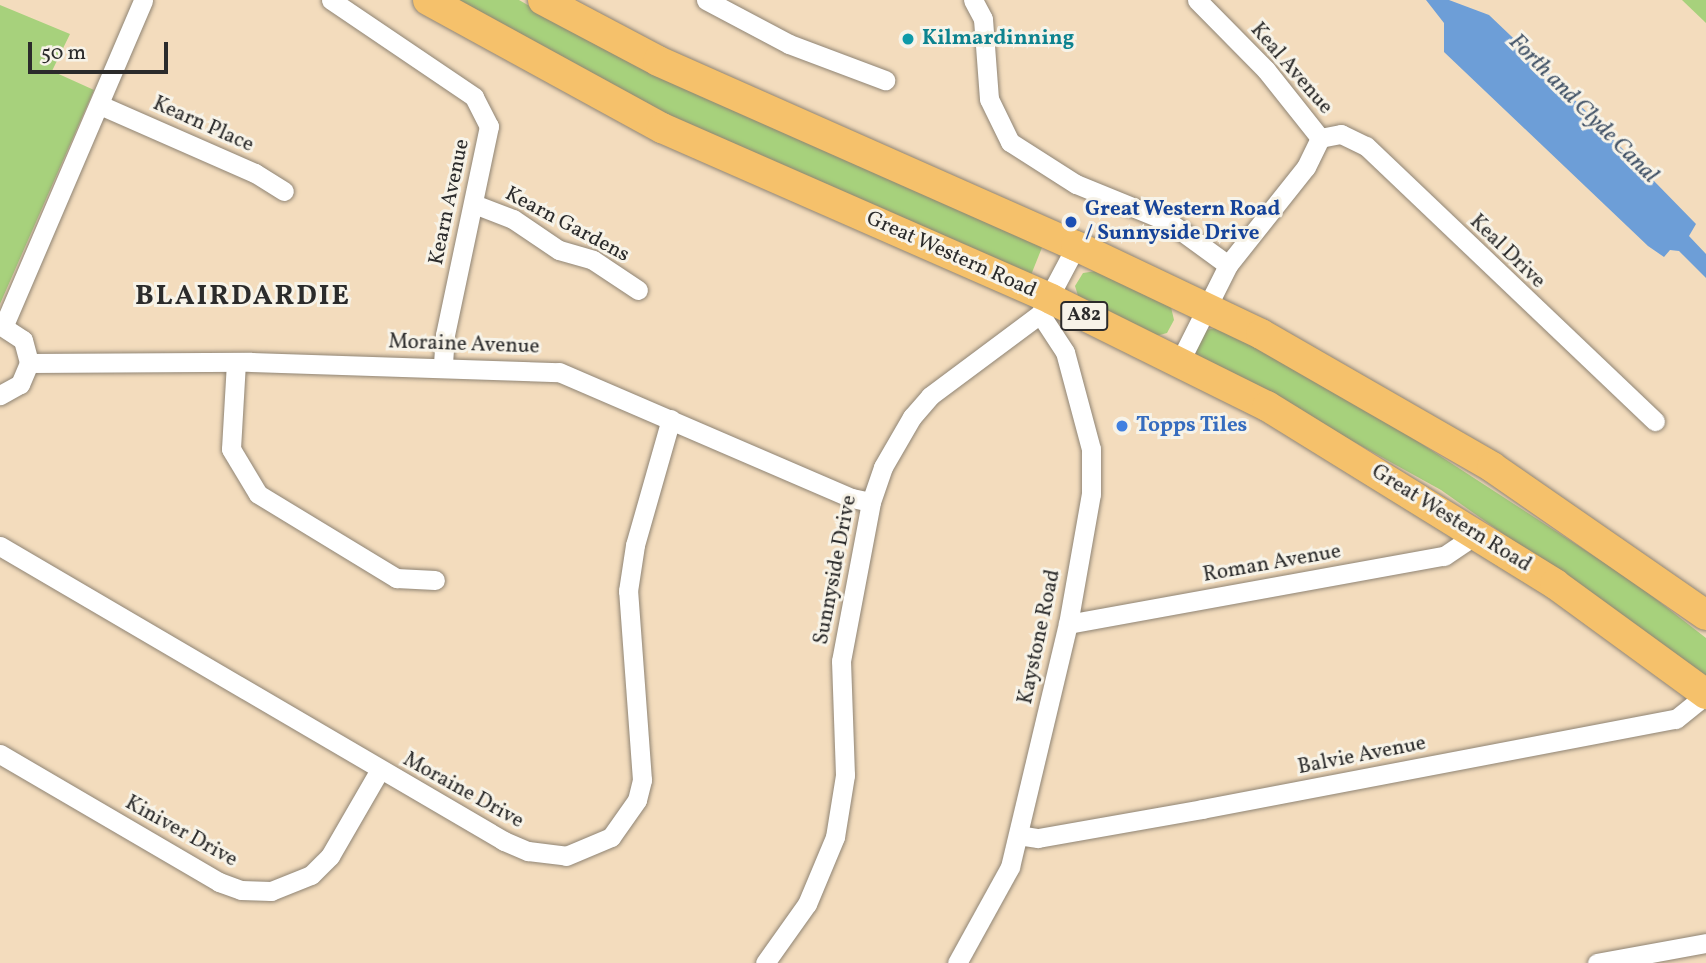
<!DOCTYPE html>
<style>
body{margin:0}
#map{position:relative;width:1706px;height:963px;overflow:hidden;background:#f3dcbd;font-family:Vollkorn,serif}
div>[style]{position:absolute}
.green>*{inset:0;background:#a7d17c}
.water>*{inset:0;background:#6d9ed7}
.roads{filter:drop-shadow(0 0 2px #8f8474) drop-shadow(0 0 2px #8f8474)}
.minor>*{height:19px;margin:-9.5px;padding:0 9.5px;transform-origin:9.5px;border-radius:9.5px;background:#fff}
.primary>*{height:30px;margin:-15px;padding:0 15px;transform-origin:15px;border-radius:15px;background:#f5c16b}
.dots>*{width:19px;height:19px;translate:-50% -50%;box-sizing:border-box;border:4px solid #f7f3e8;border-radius:50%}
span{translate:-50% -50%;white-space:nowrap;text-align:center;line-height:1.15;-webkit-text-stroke:6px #f7f3e8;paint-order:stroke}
.shield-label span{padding:2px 5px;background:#f7f3e8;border:2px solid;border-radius:5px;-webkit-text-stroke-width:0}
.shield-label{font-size:19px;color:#2b2b2b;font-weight:700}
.culture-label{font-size:21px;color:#0d838f;font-weight:700}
.left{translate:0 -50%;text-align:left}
.street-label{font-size:21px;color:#2b2b2b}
.transit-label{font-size:21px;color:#164399;font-weight:700}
.shop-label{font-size:21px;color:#366cbe;font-weight:700}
.water-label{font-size:23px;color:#425367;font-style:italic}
.district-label{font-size:28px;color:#2b2b2b;font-weight:700;letter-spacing:2px}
.scale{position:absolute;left:28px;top:42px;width:140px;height:32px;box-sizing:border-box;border:4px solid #2b2b2b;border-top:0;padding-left:9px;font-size:21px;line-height:24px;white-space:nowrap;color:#2b2b2b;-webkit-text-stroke:5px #f7f3e8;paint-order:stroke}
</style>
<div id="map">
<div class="green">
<div style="clip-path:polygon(453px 0,519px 0,575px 32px,1043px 245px,1031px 275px,643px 104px)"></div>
<div style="clip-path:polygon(1682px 0,1706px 0,1706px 23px)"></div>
<div style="clip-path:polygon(0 5px,70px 34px,52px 71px,94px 90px,0 304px)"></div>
<div style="clip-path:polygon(1096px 271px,1171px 307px,1174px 320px,1167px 333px,1156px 336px,1079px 299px,1075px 286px,1083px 273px)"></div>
<div style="clip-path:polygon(1220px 327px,1394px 426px,1634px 582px,1706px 638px,1706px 677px,1441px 490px,1195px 354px,1206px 330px)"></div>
</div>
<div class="water">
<div style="clip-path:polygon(1426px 0,1449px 0,1489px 15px,1529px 53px,1696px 224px,1689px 236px,1706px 254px,1706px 278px,1679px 251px,1670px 250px,1664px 257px,1648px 246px,1444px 52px,1444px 23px)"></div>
</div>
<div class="roads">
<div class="minor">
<div style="left:331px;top:0;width:173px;rotate:34.1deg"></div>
<div style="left:474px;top:97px;width:33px;rotate:63deg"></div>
<div style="left:489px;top:126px;width:214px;rotate:101.9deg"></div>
<div style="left:445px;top:335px;width:31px;rotate:94deg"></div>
<div style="left:706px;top:0;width:94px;rotate:27.9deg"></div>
<div style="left:789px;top:44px;width:103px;rotate:20.6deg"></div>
<div style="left:973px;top:0;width:21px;rotate:62deg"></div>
<div style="left:983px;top:19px;width:80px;rotate:85.7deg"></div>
<div style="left:989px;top:99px;width:48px;rotate:64deg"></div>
<div style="left:1010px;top:142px;width:78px;rotate:32.5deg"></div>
<div style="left:1076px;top:184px;width:100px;rotate:22.2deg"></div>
<div style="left:1169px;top:222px;width:73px;rotate:36.1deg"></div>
<div style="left:1197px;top:0;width:98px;rotate:45.4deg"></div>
<div style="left:1266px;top:70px;width:87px;rotate:51.5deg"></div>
<div style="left:100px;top:105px;width:169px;rotate:23.7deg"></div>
<div style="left:255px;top:173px;width:34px;rotate:32deg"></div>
<div style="left:1320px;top:138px;width:21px;rotate:-11deg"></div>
<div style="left:1341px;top:134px;width:28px;rotate:26deg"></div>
<div style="left:1366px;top:146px;width:399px;rotate:43.6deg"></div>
<div style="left:474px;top:204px;width:42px;rotate:21deg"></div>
<div style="left:513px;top:219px;width:55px;rotate:34deg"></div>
<div style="left:559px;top:250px;width:35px;rotate:16deg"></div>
<div style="left:593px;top:260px;width:54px;rotate:33.7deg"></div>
<div style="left:0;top:325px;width:27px;rotate:33deg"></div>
<div style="left:23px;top:340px;width:24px;rotate:75deg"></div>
<div style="left:29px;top:363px;width:23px;rotate:113deg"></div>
<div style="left:20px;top:384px;width:23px;rotate:151deg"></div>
<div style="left:4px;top:325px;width:353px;rotate:-66.8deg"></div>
<div style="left:236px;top:362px;width:87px;rotate:93.3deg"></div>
<div style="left:231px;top:449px;width:52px;rotate:59deg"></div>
<div style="left:258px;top:494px;width:162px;rotate:31.3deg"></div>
<div style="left:396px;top:578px;width:39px;rotate:3deg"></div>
<div style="left:29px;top:363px;width:222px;rotate:-0.3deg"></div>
<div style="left:251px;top:362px;width:308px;rotate:1.9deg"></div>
<div style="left:559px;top:372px;width:319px;rotate:23.3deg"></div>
<div style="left:852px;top:498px;width:19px;rotate:12deg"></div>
<div style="left:1179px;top:363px;width:110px;rotate:-63.4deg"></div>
<div style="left:1228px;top:265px;width:125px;rotate:-51.5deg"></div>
<div style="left:1306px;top:167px;width:32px;rotate:-64deg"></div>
<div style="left:0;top:546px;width:584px;rotate:30.34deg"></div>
<div style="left:504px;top:841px;width:26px;rotate:23deg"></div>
<div style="left:528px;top:851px;width:38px;rotate:7deg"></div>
<div style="left:566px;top:856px;width:49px;rotate:-22.9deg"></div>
<div style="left:611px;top:837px;width:45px;rotate:-54.9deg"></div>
<div style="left:637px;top:800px;width:21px;rotate:-76deg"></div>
<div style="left:642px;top:780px;width:190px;rotate:-94.2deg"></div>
<div style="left:628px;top:591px;width:47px;rotate:-81.3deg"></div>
<div style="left:635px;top:545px;width:131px;rotate:-74.1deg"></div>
<div style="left:1068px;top:624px;width:382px;rotate:-10.3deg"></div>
<div style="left:1444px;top:556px;width:40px;rotate:-34deg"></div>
<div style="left:0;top:754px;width:254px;rotate:30.3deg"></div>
<div style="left:219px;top:882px;width:23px;rotate:20deg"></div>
<div style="left:241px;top:890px;width:30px;rotate:2deg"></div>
<div style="left:271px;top:891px;width:43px;rotate:-21.8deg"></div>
<div style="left:311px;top:875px;width:27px;rotate:-45deg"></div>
<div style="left:330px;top:856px;width:98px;rotate:-60deg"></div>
<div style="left:1018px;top:835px;width:20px;rotate:9deg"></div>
<div style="left:1038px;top:838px;width:167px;rotate:-10deg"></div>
<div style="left:1202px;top:809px;width:482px;rotate:-10.8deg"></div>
<div style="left:1676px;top:719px;width:38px;rotate:-39deg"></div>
<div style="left:765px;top:963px;width:72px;rotate:-54.6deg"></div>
<div style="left:807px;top:904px;width:73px;rotate:-67.3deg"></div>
<div style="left:835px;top:837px;width:63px;rotate:-80.8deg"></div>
<div style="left:845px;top:775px;width:114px;rotate:-92deg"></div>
<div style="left:841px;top:661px;width:162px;rotate:-79.3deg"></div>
<div style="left:871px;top:502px;width:37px;rotate:-71deg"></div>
<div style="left:883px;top:467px;width:58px;rotate:-59.9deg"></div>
<div style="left:912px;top:417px;width:28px;rotate:-49deg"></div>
<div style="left:930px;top:396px;width:137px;rotate:-36.7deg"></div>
<div style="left:1040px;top:314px;width:77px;rotate:-62.1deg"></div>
<div style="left:957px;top:963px;width:110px;rotate:-61.1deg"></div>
<div style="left:1010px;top:867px;width:250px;rotate:-76.6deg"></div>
<div style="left:1068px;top:624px;width:132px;rotate:-80deg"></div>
<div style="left:1091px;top:494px;width:45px;rotate:-90deg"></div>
<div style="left:1091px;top:449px;width:100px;rotate:-105deg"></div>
<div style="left:1065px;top:352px;width:45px;rotate:-123.3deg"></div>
<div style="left:1597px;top:963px;width:111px;rotate:-10.4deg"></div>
</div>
<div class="primary">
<div style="left:428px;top:0;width:267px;rotate:28.7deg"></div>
<div style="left:662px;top:128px;width:425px;rotate:23.7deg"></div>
<div style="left:1051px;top:299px;width:241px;rotate:26.4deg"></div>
<div style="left:1267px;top:406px;width:339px;rotate:31.7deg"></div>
<div style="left:1555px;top:584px;width:187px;rotate:36.1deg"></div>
<div style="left:543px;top:0;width:130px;rotate:27.9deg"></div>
<div style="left:658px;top:61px;width:457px;rotate:23.9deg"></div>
<div style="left:1076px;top:246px;width:205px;rotate:25.4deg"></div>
<div style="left:1261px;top:334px;width:267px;rotate:29.9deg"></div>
<div style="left:1492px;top:467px;width:260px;rotate:34.7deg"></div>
</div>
</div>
<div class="dots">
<div style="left:908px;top:39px;background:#0f9aa8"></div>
<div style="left:1071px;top:222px;background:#1a4fb4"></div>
<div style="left:1122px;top:426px;background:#3f7fe0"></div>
</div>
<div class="shield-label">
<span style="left:1084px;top:316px">A82</span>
</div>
<div class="culture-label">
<span class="left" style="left:922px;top:39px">Kilmardinning</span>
</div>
<div class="street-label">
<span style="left:1291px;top:69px;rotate:49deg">Keal Avenue</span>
<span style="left:203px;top:125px;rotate:24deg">Kearn Place</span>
<span style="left:450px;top:202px;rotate:-78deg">Kearn Avenue</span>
<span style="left:567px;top:225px;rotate:28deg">Kearn Gardens</span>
<span style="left:1507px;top:252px;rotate:44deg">Keal Drive</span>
<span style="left:951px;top:255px;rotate:24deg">Great Western Road</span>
<span style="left:464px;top:345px;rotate:2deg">Moraine Avenue</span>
<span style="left:1451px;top:519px;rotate:32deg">Great Western Road</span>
<span style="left:1272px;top:564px;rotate:-10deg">Roman Avenue</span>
<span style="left:836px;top:570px;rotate:-79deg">Sunnyside Drive</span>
<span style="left:1040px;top:637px;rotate:-78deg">Kaystone Road</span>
<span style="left:1362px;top:756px;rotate:-11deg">Balvie Avenue</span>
<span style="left:463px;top:791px;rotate:29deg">Moraine Drive</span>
<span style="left:181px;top:832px;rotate:29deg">Kiniver Drive</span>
</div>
<div class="transit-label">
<span class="left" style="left:1085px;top:222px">Great Western Road<br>/ Sunnyside Drive</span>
</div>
<div class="shop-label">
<span class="left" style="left:1136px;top:426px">Topps Tiles</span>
</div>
<div class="water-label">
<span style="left:1583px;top:109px;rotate:45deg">Forth and Clyde Canal</span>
</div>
<div class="district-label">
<span style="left:243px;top:297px">BLAIRDARDIE</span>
</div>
<div class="scale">50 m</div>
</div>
